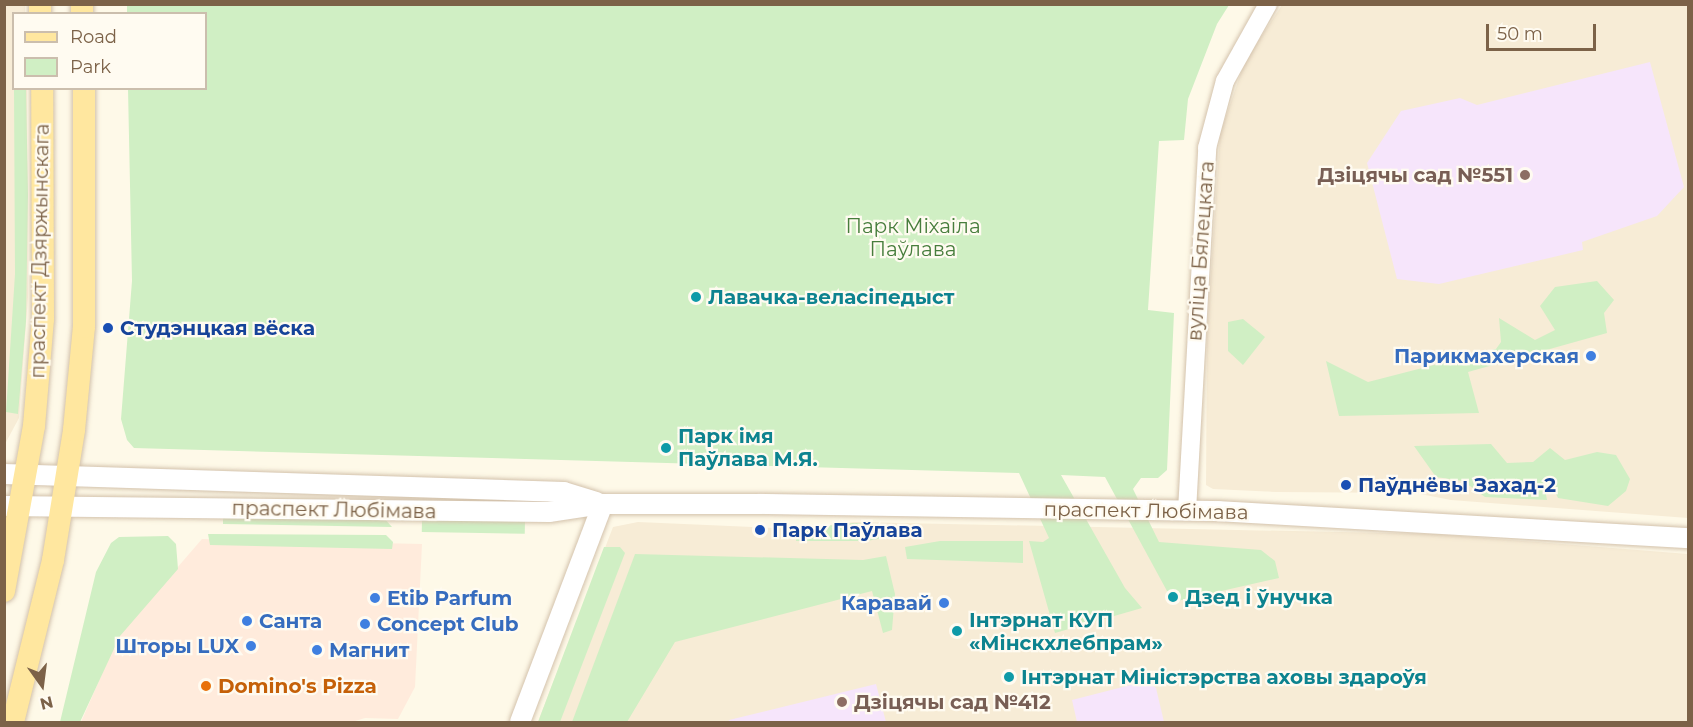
<!DOCTYPE html>
<meta charset="utf-8">
<style>
body{margin:0}
#map{position:relative;width:1693px;height:727px;overflow:hidden;background:#fef9e8;font-family:Montserrat,sans-serif}
div>[style]{position:absolute}
.residential>*{inset:0;background:#f7ecd6}
.commercial>*{inset:0;background:#ffebdc}
.education>*{inset:0;background:#f6e5fb}
.green>*{inset:0;background:#d0efc4;transform-origin:0 0}
.roads{filter:drop-shadow(0 0 2px #d3c2ac) drop-shadow(0 0 2px #d3c2ac)}
.tertiary>*{height:18px;margin:-9px;padding:0 9px;transform-origin:9px;border-radius:9px;background:#fff}
.secondary>*{height:20px;margin:-10px;padding:0 10px;transform-origin:10px;border-radius:10px;background:#fff}
.primary>*{height:22px;margin:-11px;padding:0 11px;transform-origin:11px;border-radius:11px;background:#ffe79f}
.dots>*{width:16px;height:16px;translate:-50% -50%;box-sizing:border-box;border:3px solid #fffbf1;border-radius:50%}
span{translate:-50% -50%;white-space:nowrap;text-align:center;line-height:1.15;-webkit-text-stroke:4.5px #fffbf1;paint-order:stroke}
.education-label{font-size:20px;color:#785e54;font-weight:700}
.right{translate:-100% -50%;text-align:right}
.left{translate:0 -50%;text-align:left}
.park-label{font-size:20px;color:#477d3c}
.street-label{font-size:20px;color:#7c6248}
.culture-label{font-size:20px;color:#0d838f;font-weight:700}
.transit-label{font-size:20px;color:#164399;font-weight:700}
.shop-label{font-size:20px;color:#366cbe;font-weight:700}
.food-label{font-size:20px;color:#c56008;font-weight:700}
.frame{position:absolute;inset:0;border:6px solid #7c6248;pointer-events:none}
.legend{position:absolute;left:12px;top:12px;width:195px;height:78px;box-sizing:border-box;background:#fffbf1;border:2px solid #cbbead;margin:0;padding:8px 10px;list-style:none;font-size:18px;color:#7c6248}
.legend li{display:flex;align-items:center;gap:12px;height:30px}
.legend b{width:30px;border:2px solid #cbbead}
.north{position:absolute;left:12px;top:655px;width:60px;height:60px;-webkit-text-stroke:4px #fffbf1;paint-order:stroke;rotate:166deg;font-size:16px;font-weight:700;line-height:24px;text-align:center;color:#7c6248}
.north::after{content:'';display:block;margin:auto;width:21px;height:27px;background:#7c6248;clip-path:polygon(50% 0,100% 100%,50% 72%,0 100%)}
.scale{position:absolute;left:1486px;top:24px;width:110px;height:27px;box-sizing:border-box;border:3px solid #7c6248;border-top:0;padding-left:8px;font-size:18px;line-height:21px;white-space:nowrap;color:#7c6248;-webkit-text-stroke:4px #fffbf1;paint-order:stroke}
</style>
<div id="map">
<div class="residential">
<div style="clip-path:polygon(25px 4px,25px 13px,14px 14px,14px 88px,27px 89px,28px 297px,19px 418px,5px 444px,4px 5px)"></div>
<div style="clip-path:polygon(1282px 5px,1688px 5px,1688px 518px,1451px 500px,1415px 493px,1276px 492px,1213px 489px,1206px 485px,1207px 336px,1220px 134px,1245px 61px)"></div>
<div style="clip-path:polygon(854px 522px,1434px 534px,1688px 554px,1688px 722px,538px 722px,613px 527px,638px 522px,798px 529px)"></div>
</div>
<div class="commercial">
<div style="clip-path:polygon(202px 539px,422px 544px,415px 687px,398px 719px,365px 718px,352px 722px,81px 722px,119px 635px)"></div>
</div>
<div class="education">
<div style="clip-path:polygon(1650px 62px,1684px 187px,1657px 216px,1582px 242px,1583px 250px,1439px 284px,1397px 279px,1367px 163px,1401px 111px,1460px 98px,1477px 105px)"></div>
<div style="clip-path:polygon(1146px 681px,1156px 688px,1164px 722px,1077px 722px,1072px 700px)"></div>
<div style="clip-path:polygon(876px 684px,886px 722px,728px 722px,729px 720px)"></div>
</div>
<div class="green">
<div style="clip-path:polygon(127px 5px,1229px 5px,1217px 24px,1188px 99px,1184px 140px,1159px 141px,1148px 310px,1174px 313px,1167px 470px,1158px 478px,1141px 478px,1133px 489px,1159px 542px,1261px 550px,1275px 561px,1279px 578px,1173px 602px,1105px 477px,1061px 475px,1125px 588px,1142px 608px,1055px 633px,1029px 541px,1043px 542px,1049px 538px,1019px 473px,134px 448px,127px 440px,121px 419px,132px 281px,128px 89px,206px 88px,206px 14px,127px 13px)"></div>
<div style="clip-path:polygon(14px 89px,26px 89px,28px 195px,26px 321px,18px 414px,6px 412px,15px 274px)"></div>
<div style="clip-path:polygon(1597px 281px,1614px 300px,1604px 313px,1607px 333px,1468px 372px,1479px 413px,1339px 416px,1326px 361px,1368px 382px,1496px 349px,1501px 342px,1499px 318px,1535px 340px,1555px 330px,1540px 306px,1555px 287px)"></div>
<div style="clip-path:polygon(1243px 319px,1265px 337px,1243px 365px,1228px 351px,1228px 322px)"></div>
<div style="clip-path:polygon(1491px 444px,1507px 463px,1533px 462px,1550px 448px,1565px 460px,1597px 452px,1616px 455px,1630px 479px,1626px 491px,1608px 506px,1558px 498px,1550px 482px,1544px 484px,1547px 500px,1485px 497px,1463px 481px,1436px 477px,1414px 446px)"></div>
<div style="clip-path:polygon(223px 516px,384px 518px,392px 527px,223px 524px)"></div>
<div style="left:422px;top:519px;width:103px;height:13px;rotate:1deg"></div>
<div style="clip-path:polygon(854px 523px,883px 525px,888px 537px,867px 541px,796px 541px,797px 529px)"></div>
<div style="clip-path:polygon(208px 534px,386px 535px,393px 542px,392px 549px,210px 545px)"></div>
<div style="clip-path:polygon(168px 536px,176px 544px,178px 569px,120px 636px,80px 722px,60px 722px,96px 572px,111px 543px,119px 537px)"></div>
<div style="clip-path:polygon(940px 541px,1023px 541px,1023px 563px,907px 559px,905px 547px)"></div>
<div style="clip-path:polygon(604px 547px,620px 547px,625px 553px,560px 722px,538px 722px)"></div>
<div style="clip-path:polygon(635px 554px,863px 560px,886px 556px,895px 594px,892px 630px,883px 633px,872px 591px,675px 642px,627px 722px,572px 722px)"></div>
</div>
<div class="roads">
<div class="tertiary">
<div style="left:1187px;top:511px;width:364px;rotate:-86.8deg"></div>
<div style="left:1207px;top:148px;width:69px;rotate:-75deg"></div>
<div style="left:1225px;top:81px;width:88px;rotate:-60.8deg"></div>
</div>
<div class="secondary">
<div style="left:4px;top:474px;width:560px;rotate:1.84deg"></div>
<div style="left:564px;top:492px;width:34px;rotate:17deg"></div>
<div style="left:4px;top:506px;width:545px;rotate:0.63deg"></div>
<div style="left:549px;top:512px;width:55px;rotate:-8.4deg"></div>
<div style="left:603px;top:504px;width:158px"></div>
<div style="left:761px;top:504px;width:457px;rotate:0.9deg"></div>
<div style="left:1218px;top:511px;width:471px;rotate:3.3deg"></div>
<div style="left:520px;top:722px;width:233px;rotate:-69.2deg"></div>
</div>
<div class="primary">
<div style="left:40px;top:4px;width:10px;rotate:90deg"></div>
<div style="left:82px;top:4px;width:10px;rotate:90deg"></div>
<div style="left:4px;top:591px;width:168px;rotate:-79.7deg"></div>
<div style="left:34px;top:426px;width:107px;rotate:-85.2deg"></div>
<div style="left:43px;top:319px;width:231px;rotate:-90.2deg"></div>
<div style="left:13px;top:722px;width:167px;rotate:-76.1deg"></div>
<div style="left:53px;top:560px;width:132px;rotate:-80.8deg"></div>
<div style="left:74px;top:430px;width:103px;rotate:-84.5deg"></div>
<div style="left:84px;top:327px;width:239px;rotate:-90deg"></div>
</div>
</div>
<div class="dots">
<div style="left:1525px;top:175px;background:#8d6e63"></div>
<div style="left:696px;top:297px;background:#0f9aa8"></div>
<div style="left:108px;top:328px;background:#1a4fb4"></div>
<div style="left:1591px;top:356px;background:#3f7fe0"></div>
<div style="left:666px;top:448px;background:#0f9aa8"></div>
<div style="left:1346px;top:485px;background:#1a4fb4"></div>
<div style="left:760px;top:530px;background:#1a4fb4"></div>
<div style="left:1173px;top:597px;background:#0f9aa8"></div>
<div style="left:375px;top:598px;background:#3f7fe0"></div>
<div style="left:944px;top:603px;background:#3f7fe0"></div>
<div style="left:247px;top:621px;background:#3f7fe0"></div>
<div style="left:365px;top:624px;background:#3f7fe0"></div>
<div style="left:957px;top:631px;background:#0f9aa8"></div>
<div style="left:251px;top:646px;background:#3f7fe0"></div>
<div style="left:317px;top:650px;background:#3f7fe0"></div>
<div style="left:1009px;top:677px;background:#0f9aa8"></div>
<div style="left:206px;top:686px;background:#e8710a"></div>
<div style="left:842px;top:702px;background:#8d6e63"></div>
</div>
<div class="education-label">
<span class="right" style="left:1513px;top:175px">Дзіцячы сад №551</span>
<span class="left" style="left:854px;top:702px">Дзіцячы сад №412</span>
</div>
<div class="park-label">
<span style="left:913px;top:238px">Парк Міхаіла<br>Паўлава</span>
</div>
<div class="street-label">
<span style="left:40px;top:251px;rotate:-89deg">праспект Дзяржынскага</span>
<span style="left:1201px;top:251px;rotate:-86deg">вуліца Бялецкага</span>
<span style="left:334px;top:510px;rotate:1deg">праспект Любімава</span>
<span style="left:1146px;top:511px;rotate:1deg">праспект Любімава</span>
</div>
<div class="culture-label">
<span class="left" style="left:708px;top:297px">Лавачка-веласіпедыст</span>
<span class="left" style="left:678px;top:448px">Парк імя<br>Паўлава М.Я.</span>
<span class="left" style="left:1185px;top:597px">Дзед і ўнучка</span>
<span class="left" style="left:969px;top:632px">Інтэрнат КУП<br>«Мінскхлебпрам»</span>
<span class="left" style="left:1021px;top:677px">Інтэрнат Міністэрства аховы здароўя</span>
</div>
<div class="transit-label">
<span class="left" style="left:120px;top:328px">Студэнцкая вёска</span>
<span class="left" style="left:1358px;top:485px">Паўднёвы Захад-2</span>
<span class="left" style="left:772px;top:530px">Парк Паўлава</span>
</div>
<div class="shop-label">
<span class="right" style="left:1579px;top:356px">Парикмахерская</span>
<span class="left" style="left:387px;top:598px">Etib Parfum</span>
<span class="right" style="left:932px;top:603px">Каравай</span>
<span class="left" style="left:259px;top:621px">Санта</span>
<span class="left" style="left:377px;top:624px">Concept Club</span>
<span class="right" style="left:239px;top:646px">Шторы LUX</span>
<span class="left" style="left:329px;top:650px">Магнит</span>
</div>
<div class="food-label">
<span class="left" style="left:218px;top:686px">Domino's Pizza</span>
</div>
<div class="frame"></div>
<ul class="legend">
<li><b style="height:8px;background:#ffe79f"></b>Road</li>
<li><b style="height:16px;background:#d0efc4"></b>Park</li>
</ul>
<div class="north">N</div>
<div class="scale">50 m</div>
</div>
